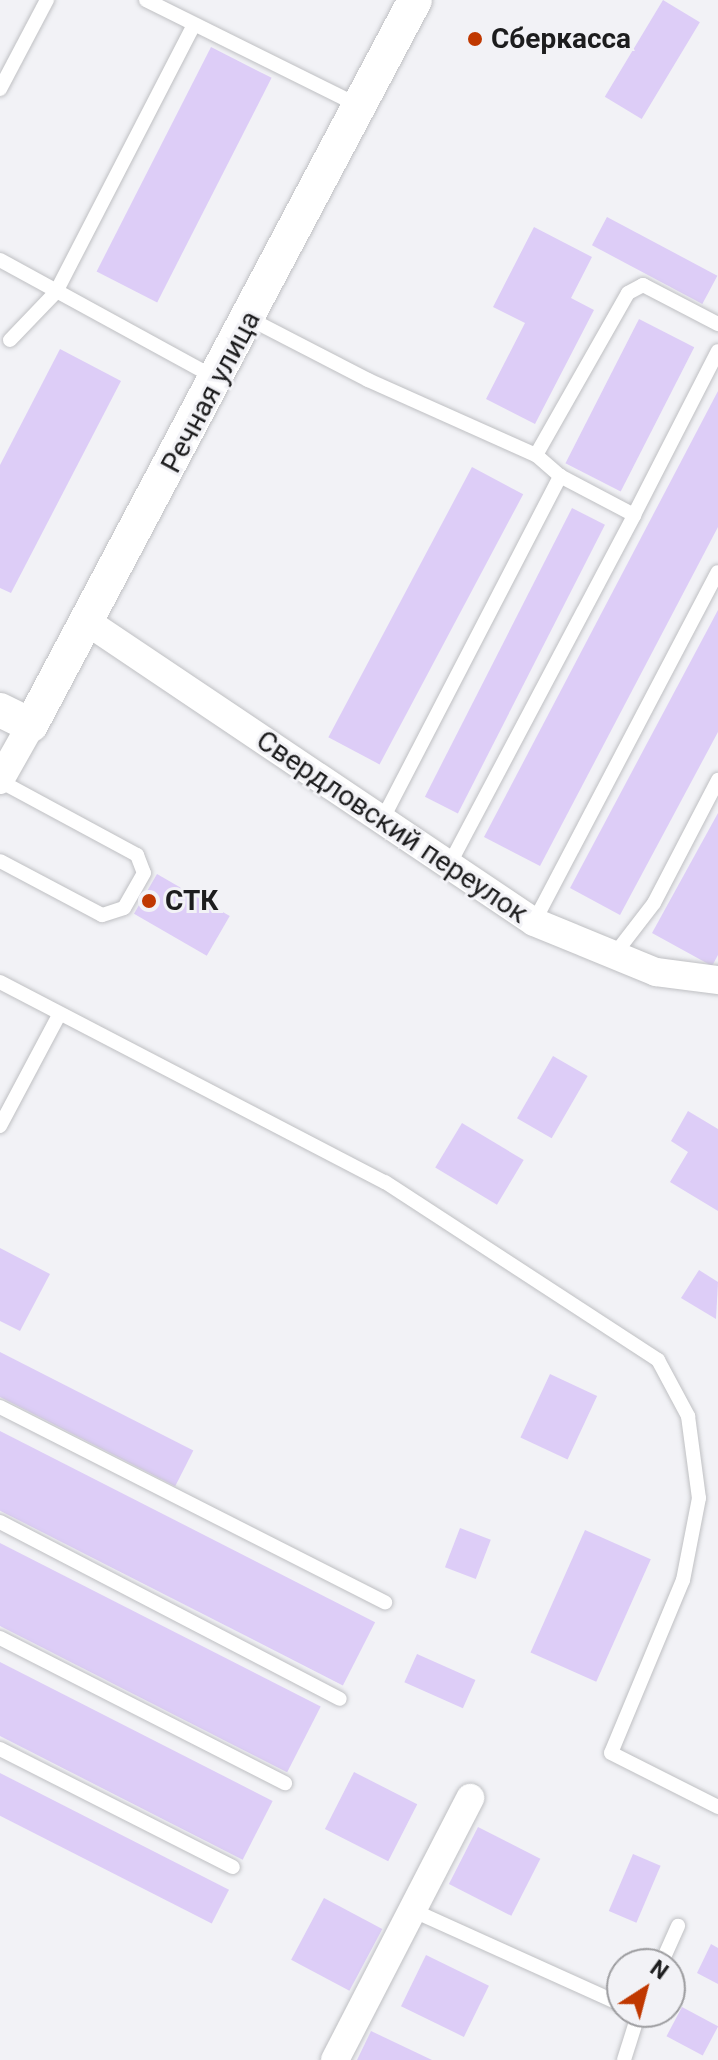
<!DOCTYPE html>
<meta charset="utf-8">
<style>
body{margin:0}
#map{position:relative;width:718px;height:2060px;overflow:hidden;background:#f2f2f6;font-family:Roboto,sans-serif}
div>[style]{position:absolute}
.building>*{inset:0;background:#ddcdf7;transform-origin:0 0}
.roads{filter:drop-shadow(0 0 2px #bfc0c3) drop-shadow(0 0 2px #bfc0c3)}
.service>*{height:14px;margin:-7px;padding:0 7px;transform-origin:7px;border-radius:7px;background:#fff}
.minor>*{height:28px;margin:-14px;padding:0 14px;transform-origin:14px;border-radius:14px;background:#fff}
.tertiary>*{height:34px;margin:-17px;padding:0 17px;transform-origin:17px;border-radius:17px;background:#fff}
.dots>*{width:22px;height:22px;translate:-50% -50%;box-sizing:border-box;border:4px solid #f2f2f6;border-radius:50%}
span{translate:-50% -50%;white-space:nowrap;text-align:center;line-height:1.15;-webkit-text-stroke:6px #f2f2f6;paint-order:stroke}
.poi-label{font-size:28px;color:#1d1d1e;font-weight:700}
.left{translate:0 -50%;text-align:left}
.street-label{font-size:28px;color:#1d1d1e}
.north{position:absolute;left:606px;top:1948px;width:80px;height:80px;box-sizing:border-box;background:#f2f2f6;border:2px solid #9d9da0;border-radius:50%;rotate:36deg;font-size:22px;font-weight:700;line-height:32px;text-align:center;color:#1d1d1e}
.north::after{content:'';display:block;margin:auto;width:28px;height:36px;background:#c03800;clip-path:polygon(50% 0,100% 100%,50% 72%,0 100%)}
</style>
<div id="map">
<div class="building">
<div style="left:663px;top:0;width:43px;height:113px;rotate:31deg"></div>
<div style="left:211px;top:47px;width:68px;height:252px;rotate:27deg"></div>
<div style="left:607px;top:217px;width:125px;height:32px;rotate:28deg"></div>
<div style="clip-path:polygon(534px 227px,592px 257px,571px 298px,594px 310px,535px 424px,486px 399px,525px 323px,493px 307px)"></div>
<div style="left:639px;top:319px;width:62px;height:162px;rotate:27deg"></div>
<div style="clip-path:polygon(60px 349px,121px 381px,11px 593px,0 588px,0 465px)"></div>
<div style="clip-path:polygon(718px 391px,718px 527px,540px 866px,484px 837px)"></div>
<div style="left:472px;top:467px;width:58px;height:306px;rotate:28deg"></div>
<div style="left:572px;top:508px;width:37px;height:324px;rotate:27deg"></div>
<div style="clip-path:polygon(718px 610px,718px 732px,620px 915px,570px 888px)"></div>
<div style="clip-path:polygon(718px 813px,718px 955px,712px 966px,652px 933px)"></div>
<div style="left:157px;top:874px;width:84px;height:46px;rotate:30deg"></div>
<div style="left:553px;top:1056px;width:40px;height:72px;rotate:30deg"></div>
<div style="clip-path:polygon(688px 1111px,718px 1129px,718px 1211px,670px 1182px,688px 1152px,671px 1141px)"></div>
<div style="left:462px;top:1123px;width:72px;height:52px;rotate:31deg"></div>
<div style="clip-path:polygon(0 1248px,50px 1274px,20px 1331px,0 1321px)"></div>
<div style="clip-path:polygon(699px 1270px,718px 1282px,716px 1319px,681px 1298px)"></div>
<div style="left:0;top:1352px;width:217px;height:40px;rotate:27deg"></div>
<div style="left:550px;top:1374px;width:52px;height:70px;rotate:25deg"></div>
<div style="left:0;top:1431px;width:421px;height:71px;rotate:27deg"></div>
<div style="left:460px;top:1528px;width:33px;height:42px;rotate:21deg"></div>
<div style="left:585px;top:1530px;width:72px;height:134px;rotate:24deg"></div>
<div style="left:0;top:1543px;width:360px;height:74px;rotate:27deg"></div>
<div style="left:417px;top:1654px;width:64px;height:31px;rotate:24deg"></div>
<div style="left:0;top:1662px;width:306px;height:66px;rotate:27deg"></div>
<div style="left:354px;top:1772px;width:71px;height:64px;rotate:27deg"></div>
<div style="left:0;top:1773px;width:257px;height:38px;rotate:27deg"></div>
<div style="left:478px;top:1827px;width:70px;height:64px;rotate:27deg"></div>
<div style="left:633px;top:1854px;width:30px;height:62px;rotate:23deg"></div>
<div style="left:324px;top:1898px;width:66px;height:70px;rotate:28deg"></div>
<div style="clip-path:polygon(711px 1944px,718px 1948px,718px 1984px,697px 1973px)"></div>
<div style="left:426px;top:1955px;width:70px;height:57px;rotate:26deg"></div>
<div style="left:682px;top:2007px;width:41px;height:33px;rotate:28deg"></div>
<div style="clip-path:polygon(371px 2031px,432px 2060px,357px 2060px)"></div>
</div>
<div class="roads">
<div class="service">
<div style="left:146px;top:0;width:239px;rotate:26.4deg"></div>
<div style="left:0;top:89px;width:101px;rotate:-62.2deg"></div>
<div style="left:0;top:260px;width:244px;rotate:28.7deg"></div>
<div style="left:250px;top:319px;width:133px;rotate:27.3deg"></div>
<div style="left:368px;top:380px;width:184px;rotate:24.1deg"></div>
<div style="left:536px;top:455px;width:186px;rotate:-60.4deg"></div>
<div style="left:628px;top:293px;width:17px;rotate:-28deg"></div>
<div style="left:643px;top:285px;width:85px;rotate:27.5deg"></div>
<div style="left:10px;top:340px;width:66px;rotate:-46.2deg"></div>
<div style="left:56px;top:292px;width:301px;rotate:-62.7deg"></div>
<div style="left:536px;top:455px;width:32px;rotate:41deg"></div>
<div style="left:560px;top:476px;width:84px;rotate:27.8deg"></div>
<div style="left:634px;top:515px;width:184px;rotate:-62.9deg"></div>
<div style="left:0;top:781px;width:156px;rotate:28.4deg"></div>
<div style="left:137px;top:855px;width:19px;rotate:69deg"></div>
<div style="left:144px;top:873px;width:40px;rotate:119.7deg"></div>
<div style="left:124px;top:908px;width:23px;rotate:162deg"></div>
<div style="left:102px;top:915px;width:115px;rotate:-152.1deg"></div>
<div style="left:381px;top:822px;width:390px;rotate:-62.6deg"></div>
<div style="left:448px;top:867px;width:398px;rotate:-62.1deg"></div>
<div style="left:534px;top:922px;width:395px;rotate:-62.3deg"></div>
<div style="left:614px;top:955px;width:66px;rotate:-52.4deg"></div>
<div style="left:654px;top:903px;width:139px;rotate:-62.5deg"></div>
<div style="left:0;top:982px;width:434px;rotate:27.5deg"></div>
<div style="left:385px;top:1182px;width:326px;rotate:33.1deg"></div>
<div style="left:658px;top:1360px;width:64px;rotate:61.8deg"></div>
<div style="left:688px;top:1416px;width:83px;rotate:82.4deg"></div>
<div style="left:699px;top:1498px;width:84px;rotate:101deg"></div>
<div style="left:683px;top:1580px;width:187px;rotate:112.6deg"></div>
<div style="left:611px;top:1753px;width:120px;rotate:26.8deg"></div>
<div style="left:0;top:1126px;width:126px;rotate:-62deg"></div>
<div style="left:0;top:1407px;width:432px;rotate:26.9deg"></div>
<div style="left:0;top:1522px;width:383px;rotate:27.5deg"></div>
<div style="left:0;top:1638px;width:320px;rotate:27deg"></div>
<div style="left:0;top:1749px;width:261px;rotate:26.9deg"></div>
<div style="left:412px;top:1910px;width:230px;rotate:24.3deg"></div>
<div style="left:661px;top:1964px;width:42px;rotate:-65.9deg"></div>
<div style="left:624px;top:2060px;width:50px;rotate:-72.6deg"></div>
</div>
<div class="minor">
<div style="left:89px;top:623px;width:536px;rotate:33.9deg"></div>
<div style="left:534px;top:922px;width:132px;rotate:22.3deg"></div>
<div style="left:656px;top:972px;width:63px;rotate:7.4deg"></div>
<div style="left:0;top:780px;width:63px;rotate:-60.6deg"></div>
<div style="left:335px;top:2060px;width:295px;rotate:-62.7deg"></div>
</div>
<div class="tertiary">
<div style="left:0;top:710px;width:34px;rotate:26deg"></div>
<div style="left:31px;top:725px;width:820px;rotate:-62.09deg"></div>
</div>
</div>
<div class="dots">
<div style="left:475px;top:39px;background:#c03800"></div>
<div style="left:149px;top:901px;background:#c03800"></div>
</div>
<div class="poi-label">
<span class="left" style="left:491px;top:39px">Сберкасса</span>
<span class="left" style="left:165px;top:901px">СТК</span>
</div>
<div class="street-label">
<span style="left:211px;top:392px;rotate:-62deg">Речная улица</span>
<span style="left:392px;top:827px;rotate:34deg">Свердловский переулок</span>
</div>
<div class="north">N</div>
</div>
